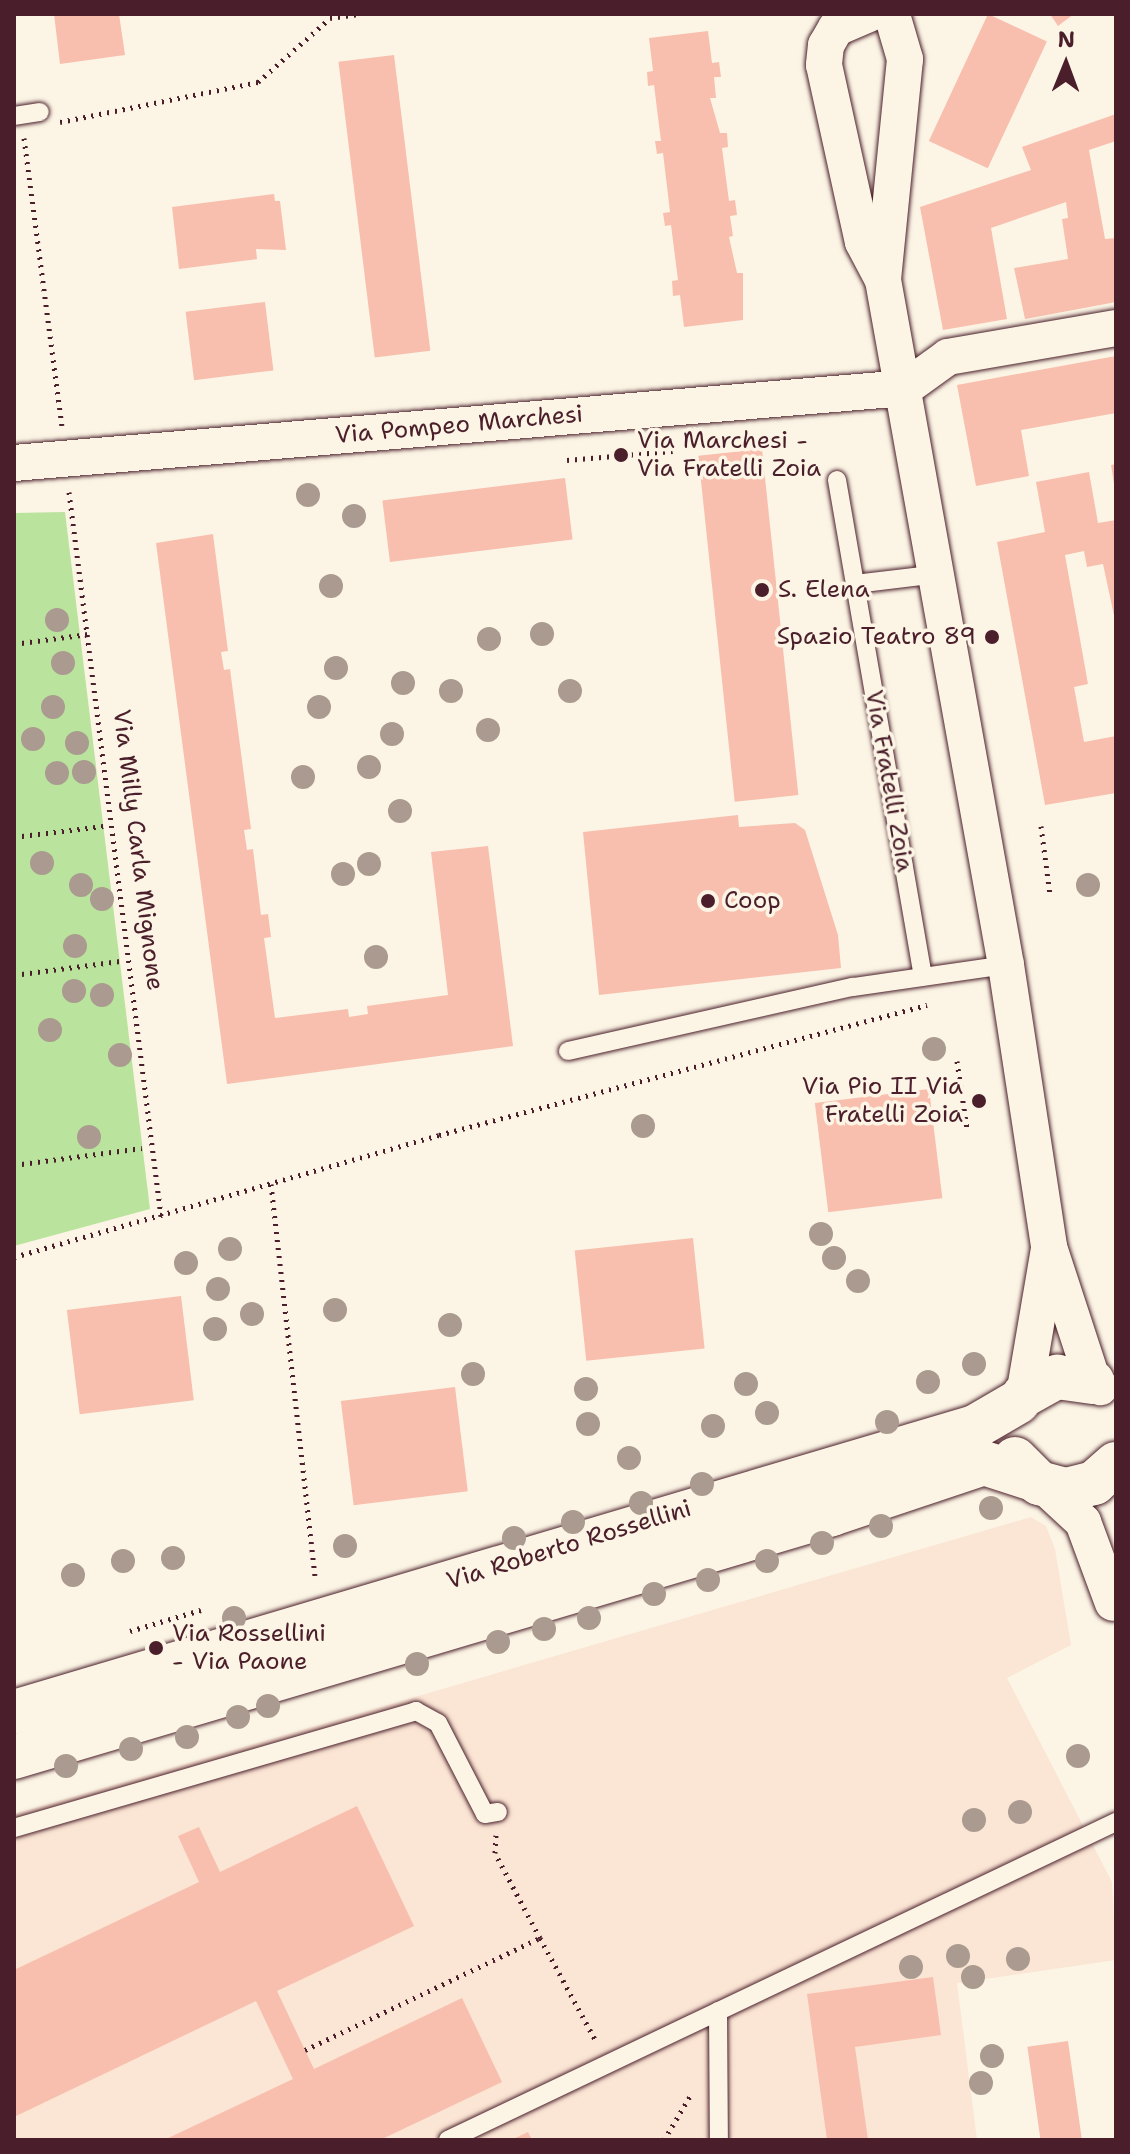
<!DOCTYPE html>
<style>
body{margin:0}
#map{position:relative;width:1130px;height:2154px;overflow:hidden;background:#fcf5e5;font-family:"Shantell Sans",sans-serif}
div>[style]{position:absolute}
.built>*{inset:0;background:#fbe5d4}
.green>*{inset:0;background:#bae39e}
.building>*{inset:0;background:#f8bfae;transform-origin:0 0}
.path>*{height:5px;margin-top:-2.5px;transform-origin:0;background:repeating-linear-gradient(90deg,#4a1f2b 0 2px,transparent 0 8px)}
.roads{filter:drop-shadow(0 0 2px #4a1f2b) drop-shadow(0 0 2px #4a1f2b)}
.service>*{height:18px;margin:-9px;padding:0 9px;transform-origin:9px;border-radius:9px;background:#fcf5e5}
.minor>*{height:36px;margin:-18px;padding:0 18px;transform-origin:18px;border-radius:18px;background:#fcf5e5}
.tertiary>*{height:44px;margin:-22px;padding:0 22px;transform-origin:22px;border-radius:22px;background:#fcf5e5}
.trees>*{width:24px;height:24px;margin:-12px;border-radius:50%;background:#aa9a8f}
.dots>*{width:22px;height:22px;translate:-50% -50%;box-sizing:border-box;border:4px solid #fcf5e5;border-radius:50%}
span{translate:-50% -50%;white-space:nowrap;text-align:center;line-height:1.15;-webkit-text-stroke:7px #fcf5e5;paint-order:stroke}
.street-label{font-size:24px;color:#4a1f2b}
.poi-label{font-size:24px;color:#4a1f2b}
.left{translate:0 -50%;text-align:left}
.right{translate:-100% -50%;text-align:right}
.frame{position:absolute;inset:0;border:16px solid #4a1f2b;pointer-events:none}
.north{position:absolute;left:1026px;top:24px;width:80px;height:80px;-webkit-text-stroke:6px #fcf5e5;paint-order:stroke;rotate:1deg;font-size:22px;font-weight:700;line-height:32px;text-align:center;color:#4a1f2b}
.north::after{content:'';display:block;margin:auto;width:28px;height:36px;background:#4a1f2b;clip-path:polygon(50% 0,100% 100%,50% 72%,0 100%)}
</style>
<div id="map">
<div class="built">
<div style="clip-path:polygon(1031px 1517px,1046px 1526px,1055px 1549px,1071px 1645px,1007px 1678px,1112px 1882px,1116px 1960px,957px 1983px,977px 2140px,14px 2140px,14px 1814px)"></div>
</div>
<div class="green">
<div style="clip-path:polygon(65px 512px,150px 1209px,14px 1246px,14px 513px)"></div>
</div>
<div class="building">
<div style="clip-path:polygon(54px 14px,119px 14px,125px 55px,60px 64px)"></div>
<div style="left:988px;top:14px;width:65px;height:140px;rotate:25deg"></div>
<div style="clip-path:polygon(1050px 14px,1074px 14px,1058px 26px)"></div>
<div style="clip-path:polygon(708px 31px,712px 63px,719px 62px,721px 77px,714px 77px,716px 98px,710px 98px,720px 133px,727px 133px,728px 147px,722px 148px,729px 201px,735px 200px,737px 215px,730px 216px,733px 236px,729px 237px,737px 273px,743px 273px,743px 320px,684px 327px,680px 295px,673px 296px,672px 281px,678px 280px,671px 225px,665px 226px,663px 213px,670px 212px,663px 153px,657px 154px,655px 141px,661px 141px,654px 85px,648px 86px,647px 72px,653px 71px,649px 38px)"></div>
<div style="left:394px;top:55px;width:298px;height:56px;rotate:83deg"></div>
<div style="clip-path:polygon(1116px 114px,1116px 141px,1089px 150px,1105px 239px,1116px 238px,1116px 302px,1025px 319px,1014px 268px,1068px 259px,1062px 219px,1068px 218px,1066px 202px,991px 228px,1007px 319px,943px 330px,920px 207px,1031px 170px,1022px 147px)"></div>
<div style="clip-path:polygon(274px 194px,275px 201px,280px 201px,286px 250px,256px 249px,257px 259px,179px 269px,172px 207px)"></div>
<div style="left:265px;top:302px;width:69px;height:80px;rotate:83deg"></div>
<div style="clip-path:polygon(1116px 356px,1116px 413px,1021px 430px,1029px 476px,976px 486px,957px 385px)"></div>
<div style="left:762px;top:449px;width:348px;height:64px;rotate:84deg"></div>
<div style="clip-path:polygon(1116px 464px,1116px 484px,1114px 484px,1111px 465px)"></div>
<div style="clip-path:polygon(1089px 472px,1098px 523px,1116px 520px,1116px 625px,1103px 564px,1087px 567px,1084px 551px,1065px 555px,1088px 684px,1074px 687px,1084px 742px,1116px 736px,1116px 793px,1045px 805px,997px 542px,1045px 532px,1036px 482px)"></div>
<div style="left:565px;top:478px;width:62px;height:184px;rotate:83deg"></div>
<div style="clip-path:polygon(213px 534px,228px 651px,221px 652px,224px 670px,230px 669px,251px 829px,244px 830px,247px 850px,253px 849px,261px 915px,268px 914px,271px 937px,264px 938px,275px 1018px,348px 1009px,349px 1017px,368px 1014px,367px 1006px,448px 995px,431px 852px,488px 846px,513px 1046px,227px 1084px,156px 543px)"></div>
<div style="clip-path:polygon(738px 815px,739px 827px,795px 823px,805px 830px,838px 935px,841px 968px,599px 995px,583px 832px)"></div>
<div style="left:929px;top:1089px;width:110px;height:115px;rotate:83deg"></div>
<div style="left:693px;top:1238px;width:111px;height:119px;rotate:84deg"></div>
<div style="left:181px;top:1296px;width:105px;height:115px;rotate:83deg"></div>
<div style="left:455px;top:1387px;width:105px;height:115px;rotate:83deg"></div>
<div style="clip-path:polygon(357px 1806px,414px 1926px,277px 1991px,314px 2069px,462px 1998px,502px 2082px,380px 2140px,164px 2140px,293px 2079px,256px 2001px,14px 2117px,14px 1970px,199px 1882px,178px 1836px,199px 1827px,220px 1872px)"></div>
<div style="clip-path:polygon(933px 1977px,941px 2035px,855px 2047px,868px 2140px,827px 2140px,807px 1994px)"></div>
<div style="left:1068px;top:2041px;width:99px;height:41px;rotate:82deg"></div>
<div style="clip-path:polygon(528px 2132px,532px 2140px,511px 2140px)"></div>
</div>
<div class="path">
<div style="left:60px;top:122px;width:202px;rotate:-11.4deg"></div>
<div style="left:258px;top:82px;width:96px;rotate:-41.6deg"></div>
<div style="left:330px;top:18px;width:29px;rotate:-8deg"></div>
<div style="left:24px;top:138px;width:290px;rotate:82.5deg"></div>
<div style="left:567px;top:460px;width:106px;rotate:-4.9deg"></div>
<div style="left:69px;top:492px;width:730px;rotate:82.76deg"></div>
<div style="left:14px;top:644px;width:75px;rotate:-7.7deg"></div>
<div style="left:1041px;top:826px;width:69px;rotate:82.5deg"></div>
<div style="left:14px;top:837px;width:90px;rotate:-7deg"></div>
<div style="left:14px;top:975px;width:107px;rotate:-7.5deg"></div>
<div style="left:957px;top:1061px;width:69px;rotate:81.6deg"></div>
<div style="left:14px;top:1165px;width:129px;rotate:-7.6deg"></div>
<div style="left:271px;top:1184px;width:394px;rotate:83.6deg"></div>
<div style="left:14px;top:1257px;width:442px;rotate:-16deg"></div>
<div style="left:439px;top:1135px;width:505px;rotate:-14.92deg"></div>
<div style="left:130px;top:1631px;width:74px;rotate:-16.5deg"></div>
<div style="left:540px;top:1938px;width:119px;rotate:61.5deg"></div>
<div style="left:305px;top:2050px;width:260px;rotate:-25.5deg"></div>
<div style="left:540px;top:1938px;width:96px;rotate:-117.9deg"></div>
<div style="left:495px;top:1853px;width:18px;rotate:-87deg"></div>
<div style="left:664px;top:2140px;width:55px;rotate:-59.2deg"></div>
</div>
<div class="roads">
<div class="service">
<div style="left:14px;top:116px;width:26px;rotate:-9deg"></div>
<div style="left:837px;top:480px;width:504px;rotate:80.18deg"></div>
<div style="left:855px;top:584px;width:85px;rotate:-6.8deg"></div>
<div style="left:568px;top:1051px;width:292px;rotate:-12.7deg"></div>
<div style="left:853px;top:987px;width:155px;rotate:-8.2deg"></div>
<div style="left:14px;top:1828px;width:419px;rotate:-16.2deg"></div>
<div style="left:416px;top:1711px;width:25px;rotate:29deg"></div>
<div style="left:438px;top:1723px;width:102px;rotate:62.7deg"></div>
<div style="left:485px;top:1814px;width:13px;rotate:-9deg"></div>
<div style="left:718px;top:2011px;width:129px;rotate:89.6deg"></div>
<div style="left:448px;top:2140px;width:740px;rotate:-25.46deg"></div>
</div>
<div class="minor">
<div style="left:869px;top:14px;width:36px;rotate:157deg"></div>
<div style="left:836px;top:28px;width:20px;rotate:120deg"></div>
<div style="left:826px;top:45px;width:20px;rotate:96deg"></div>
<div style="left:824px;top:65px;width:181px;rotate:77.6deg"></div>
<div style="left:863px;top:242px;width:43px;rotate:62.2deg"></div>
<div style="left:893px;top:18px;width:43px;rotate:73.7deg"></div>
<div style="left:905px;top:59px;width:222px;rotate:95.7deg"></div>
<div style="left:883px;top:280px;width:696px;rotate:79.82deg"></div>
<div style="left:1006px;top:965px;width:285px;rotate:81.3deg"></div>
<div style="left:1049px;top:1247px;width:142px;rotate:71.9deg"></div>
<div style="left:1093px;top:1382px;width:9px;rotate:36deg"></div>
<div style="left:905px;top:388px;width:53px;rotate:-35.8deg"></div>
<div style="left:948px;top:357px;width:170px;rotate:-9.8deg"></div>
<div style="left:14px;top:463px;width:894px;rotate:-4.81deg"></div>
<div style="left:1018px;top:1402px;width:9px;rotate:-49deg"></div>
<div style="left:1024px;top:1395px;width:149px;rotate:-80.3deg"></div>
<div style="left:1042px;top:1484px;width:56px;rotate:42.8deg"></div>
<div style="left:1083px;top:1522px;width:86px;rotate:69.7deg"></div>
</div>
<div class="tertiary">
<div style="left:1024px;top:1395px;width:38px;rotate:-29deg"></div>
<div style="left:1057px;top:1377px;width:36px;rotate:8deg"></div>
<div style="left:1015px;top:1459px;width:34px;rotate:45deg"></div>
<div style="left:1039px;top:1483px;width:28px;rotate:15deg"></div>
<div style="left:1066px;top:1490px;width:29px;rotate:-14deg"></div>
<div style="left:1094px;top:1483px;width:29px;rotate:-41deg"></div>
<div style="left:14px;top:1712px;width:1002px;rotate:-16.52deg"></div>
<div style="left:975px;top:1427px;width:50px;rotate:-30.2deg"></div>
<div style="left:14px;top:1757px;width:853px;rotate:-16.54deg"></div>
<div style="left:832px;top:1514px;width:160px;rotate:-18.5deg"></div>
<div style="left:984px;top:1463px;width:52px;rotate:18.1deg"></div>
</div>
</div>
<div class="trees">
<div style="left:308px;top:495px"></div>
<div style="left:354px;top:516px"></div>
<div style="left:331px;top:586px"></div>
<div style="left:57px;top:620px"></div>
<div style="left:542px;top:634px"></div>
<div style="left:489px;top:639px"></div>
<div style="left:63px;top:663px"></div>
<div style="left:336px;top:668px"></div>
<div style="left:403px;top:683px"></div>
<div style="left:451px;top:691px"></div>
<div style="left:570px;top:691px"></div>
<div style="left:53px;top:707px"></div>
<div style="left:319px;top:707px"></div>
<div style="left:488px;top:730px"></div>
<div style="left:392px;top:734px"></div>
<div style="left:33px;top:739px"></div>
<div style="left:77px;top:743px"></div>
<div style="left:369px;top:767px"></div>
<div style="left:84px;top:772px"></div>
<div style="left:57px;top:773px"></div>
<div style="left:303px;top:777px"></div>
<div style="left:400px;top:811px"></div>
<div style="left:42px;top:863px"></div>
<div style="left:369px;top:864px"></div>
<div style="left:343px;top:874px"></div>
<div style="left:81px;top:885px"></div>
<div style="left:1088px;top:885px"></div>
<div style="left:102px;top:899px"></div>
<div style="left:75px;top:946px"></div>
<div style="left:376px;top:957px"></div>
<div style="left:74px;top:991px"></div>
<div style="left:102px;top:995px"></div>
<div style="left:50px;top:1030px"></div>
<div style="left:934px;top:1049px"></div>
<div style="left:120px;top:1055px"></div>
<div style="left:643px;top:1126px"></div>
<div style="left:89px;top:1137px"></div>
<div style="left:821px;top:1234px"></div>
<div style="left:230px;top:1249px"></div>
<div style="left:834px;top:1258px"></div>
<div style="left:186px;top:1263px"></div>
<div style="left:858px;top:1281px"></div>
<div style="left:218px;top:1289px"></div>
<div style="left:335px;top:1310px"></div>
<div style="left:252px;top:1314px"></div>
<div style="left:450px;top:1325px"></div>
<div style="left:215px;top:1329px"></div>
<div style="left:974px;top:1364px"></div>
<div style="left:473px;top:1374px"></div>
<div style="left:928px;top:1382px"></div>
<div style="left:746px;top:1384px"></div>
<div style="left:586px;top:1389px"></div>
<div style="left:767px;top:1413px"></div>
<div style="left:887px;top:1422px"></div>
<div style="left:588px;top:1424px"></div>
<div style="left:713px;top:1426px"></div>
<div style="left:629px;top:1458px"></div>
<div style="left:702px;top:1484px"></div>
<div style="left:641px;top:1503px"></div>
<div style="left:991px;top:1508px"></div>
<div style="left:573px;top:1522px"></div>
<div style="left:881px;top:1526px"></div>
<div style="left:514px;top:1538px"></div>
<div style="left:822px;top:1543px"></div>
<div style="left:345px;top:1546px"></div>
<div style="left:173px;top:1558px"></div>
<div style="left:123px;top:1561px"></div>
<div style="left:767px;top:1561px"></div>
<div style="left:73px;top:1575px"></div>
<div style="left:708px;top:1580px"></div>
<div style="left:654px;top:1594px"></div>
<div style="left:234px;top:1618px"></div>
<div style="left:589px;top:1618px"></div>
<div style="left:544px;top:1629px"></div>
<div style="left:498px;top:1642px"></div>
<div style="left:417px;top:1664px"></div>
<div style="left:268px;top:1706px"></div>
<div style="left:238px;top:1717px"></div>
<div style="left:187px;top:1737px"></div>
<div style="left:131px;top:1749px"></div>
<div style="left:1078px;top:1756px"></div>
<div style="left:66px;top:1766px"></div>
<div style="left:1020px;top:1812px"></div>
<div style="left:974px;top:1820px"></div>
<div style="left:958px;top:1956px"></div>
<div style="left:1018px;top:1959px"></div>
<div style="left:911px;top:1967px"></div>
<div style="left:973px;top:1977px"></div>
<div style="left:992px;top:2056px"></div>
<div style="left:981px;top:2083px"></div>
</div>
<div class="dots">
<div style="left:621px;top:455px;background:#4a1f2b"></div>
<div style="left:762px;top:590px;background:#4a1f2b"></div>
<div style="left:992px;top:637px;background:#4a1f2b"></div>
<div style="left:708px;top:901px;background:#4a1f2b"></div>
<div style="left:979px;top:1101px;background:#4a1f2b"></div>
<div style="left:156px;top:1648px;background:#4a1f2b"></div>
</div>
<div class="street-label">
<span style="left:459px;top:425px;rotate:-5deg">Via Pompeo Marchesi</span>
<span style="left:889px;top:781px;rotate:80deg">Via Fratelli Zoia</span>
<span style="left:138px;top:850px;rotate:83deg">Via Milly Carla Mignone</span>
<span style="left:569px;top:1545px;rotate:-17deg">Via Roberto Rossellini</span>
</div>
<div class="poi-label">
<span class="left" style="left:637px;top:455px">Via Marchesi -<br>Via Fratelli Zoia</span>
<span class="left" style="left:778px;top:590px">S. Elena</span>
<span class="right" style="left:976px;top:637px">Spazio Teatro 89</span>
<span class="left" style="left:724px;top:901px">Coop</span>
<span class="right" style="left:963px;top:1101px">Via Pio II Via<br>Fratelli Zoia</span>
<span class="left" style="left:172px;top:1648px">Via Rossellini<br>- Via Paone</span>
</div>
<div class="frame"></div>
<div class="north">N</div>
</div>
